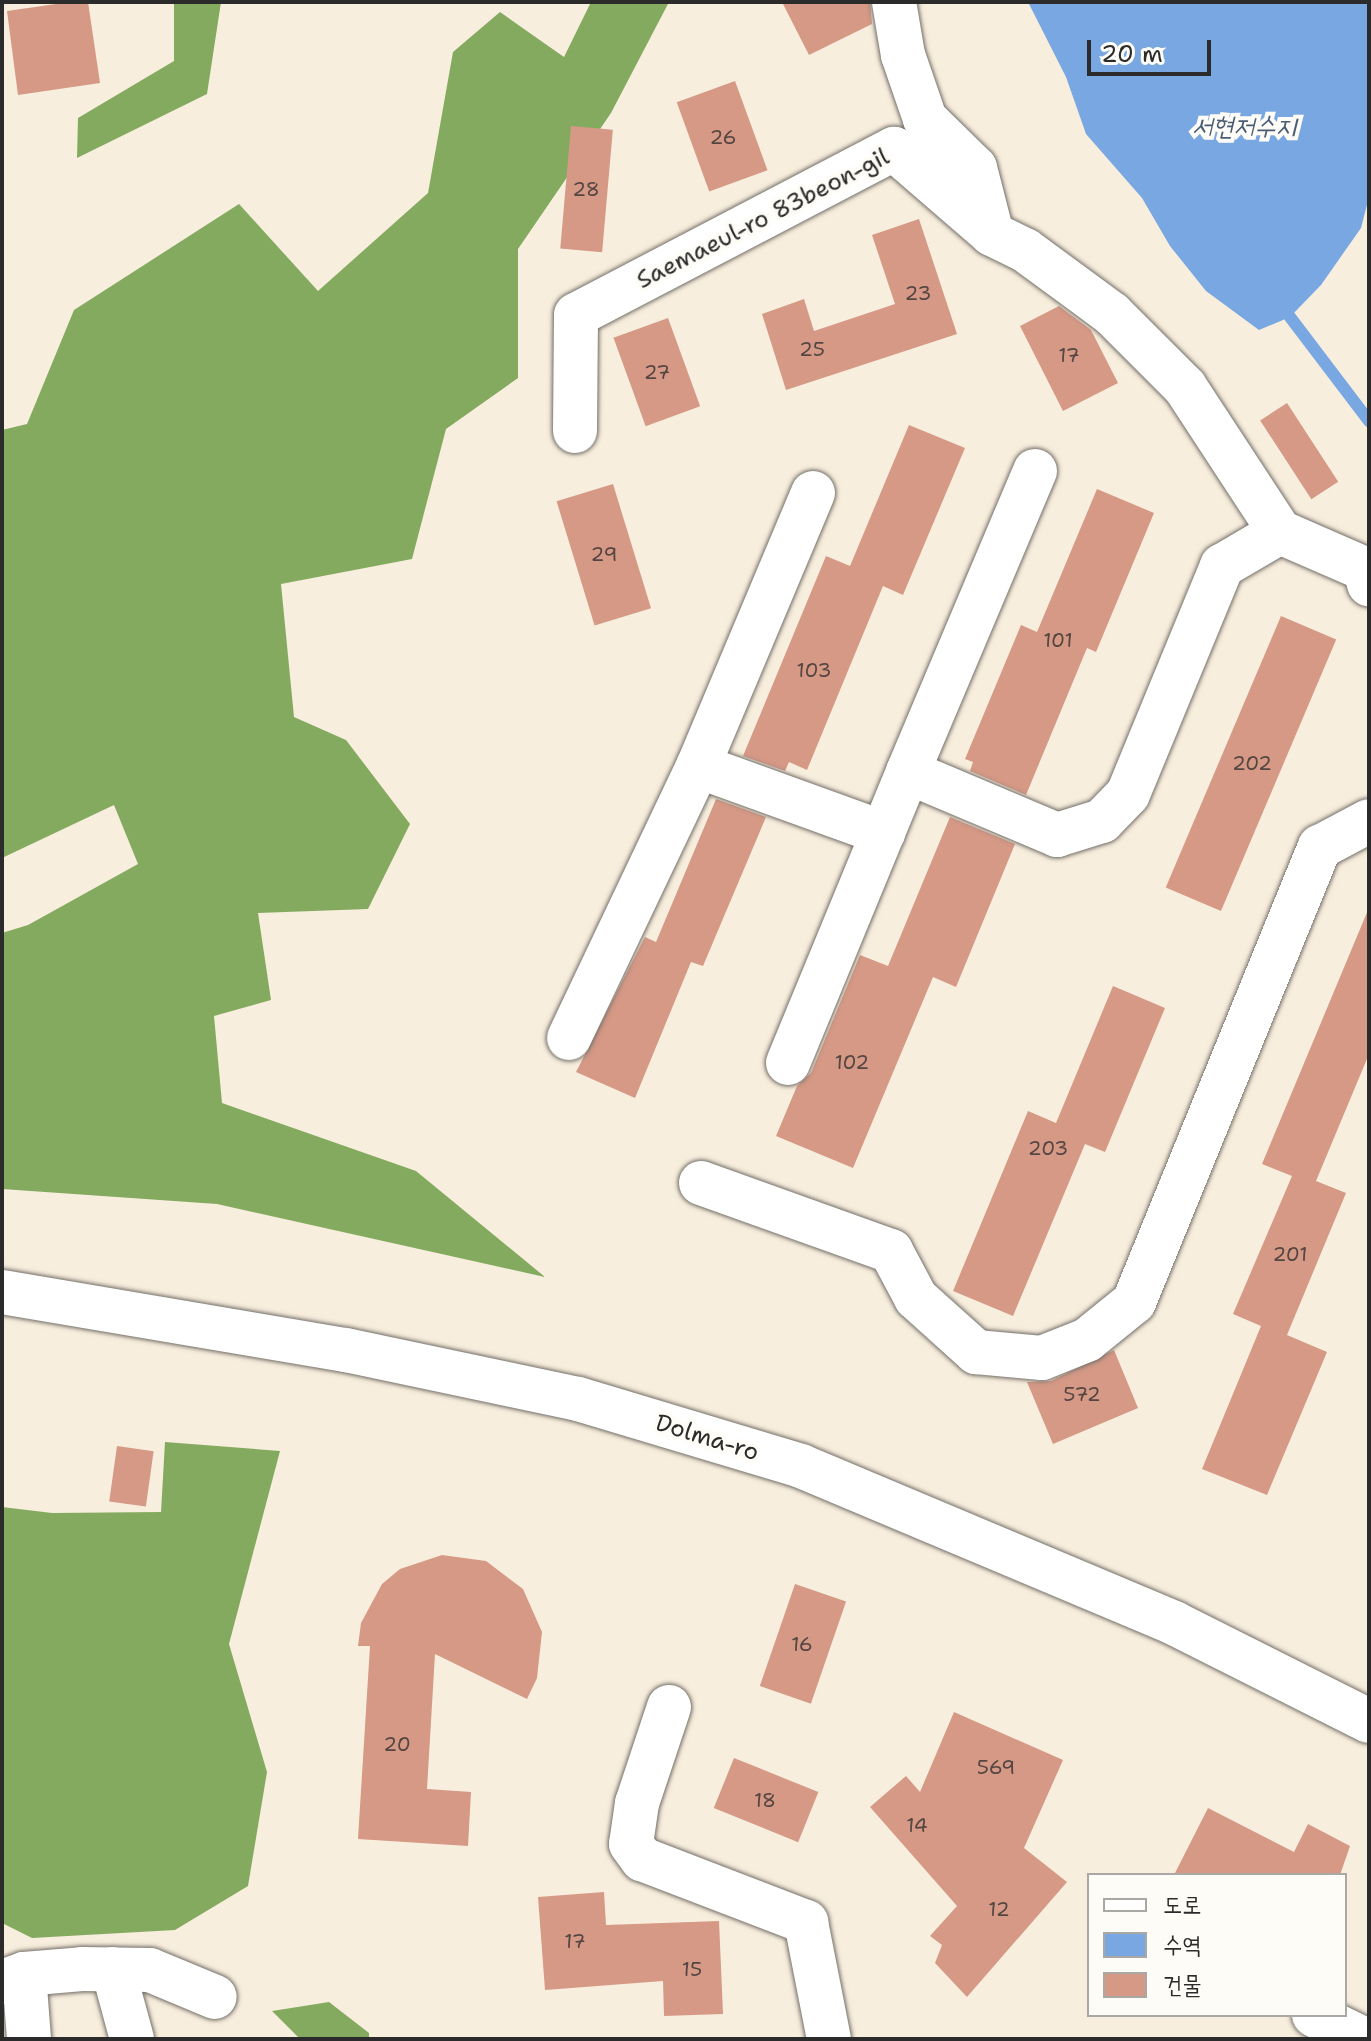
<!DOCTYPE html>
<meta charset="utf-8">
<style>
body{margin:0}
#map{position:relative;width:1371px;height:2041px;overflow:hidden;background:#f8eedd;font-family:"Shantell Sans","Poor Story",sans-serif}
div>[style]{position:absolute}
.forest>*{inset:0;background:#84aa60}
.water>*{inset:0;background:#78a7e2}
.stream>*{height:12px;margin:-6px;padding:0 6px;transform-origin:6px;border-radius:6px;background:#78a7e2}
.building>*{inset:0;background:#d59986;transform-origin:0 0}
.roads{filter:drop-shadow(0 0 2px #736f69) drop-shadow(0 0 2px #736f69)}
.minor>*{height:44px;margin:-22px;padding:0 22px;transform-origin:22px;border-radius:22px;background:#fff}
.major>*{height:44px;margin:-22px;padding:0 22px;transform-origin:22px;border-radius:22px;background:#fff}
span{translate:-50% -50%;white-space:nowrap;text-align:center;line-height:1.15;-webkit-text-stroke:8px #fdfcf7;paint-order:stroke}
.number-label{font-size:20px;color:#564642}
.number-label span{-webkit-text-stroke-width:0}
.street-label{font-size:24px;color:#2b2b2b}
.water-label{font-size:26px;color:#4a5d74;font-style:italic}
.frame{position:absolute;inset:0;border:4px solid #2b2b2b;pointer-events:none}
.legend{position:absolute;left:1087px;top:1873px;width:260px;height:144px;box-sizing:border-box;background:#fdfcf7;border:2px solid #a9a8a5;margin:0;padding:10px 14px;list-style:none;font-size:24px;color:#2b2b2b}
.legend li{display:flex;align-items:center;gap:16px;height:40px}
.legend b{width:40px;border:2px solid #a9a8a5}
.scale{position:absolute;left:1087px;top:40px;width:124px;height:36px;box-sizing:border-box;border:4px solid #2b2b2b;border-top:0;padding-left:10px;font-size:24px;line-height:28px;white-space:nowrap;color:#2b2b2b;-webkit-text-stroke:6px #fdfcf7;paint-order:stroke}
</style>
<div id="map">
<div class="forest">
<div style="clip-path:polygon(174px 2px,221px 2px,207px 94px,77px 158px,78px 118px,174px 61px)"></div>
<div style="clip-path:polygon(591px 2px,669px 2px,611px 113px,518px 249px,518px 378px,446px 429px,412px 559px,281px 584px,294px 717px,346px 740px,410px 824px,368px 909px,258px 913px,271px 1000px,214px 1016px,222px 1103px,416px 1171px,545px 1277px,217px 1204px,2px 1189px,2px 933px,28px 925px,138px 864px,114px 805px,2px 858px,2px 430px,27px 424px,74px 310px,239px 204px,318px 291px,428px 193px,453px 52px,500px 12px,564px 57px)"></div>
<div style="clip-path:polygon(165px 1442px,280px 1451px,229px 1644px,267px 1772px,248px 1886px,175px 1930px,32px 1938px,2px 1923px,2px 1507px,52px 1513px,161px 1512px)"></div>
<div style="clip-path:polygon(329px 2002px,369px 2033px,369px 2039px,300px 2039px,272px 2011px)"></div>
</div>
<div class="water">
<div style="clip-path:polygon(1028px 2px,1369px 2px,1369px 197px,1361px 228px,1321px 285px,1290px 317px,1259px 330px,1206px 291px,1170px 246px,1142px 198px,1086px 134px,1066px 77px)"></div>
</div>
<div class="stream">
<div style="left:1290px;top:317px;width:131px;rotate:52.8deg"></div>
</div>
<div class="building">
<div style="clip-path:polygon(70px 2px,88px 2px,100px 83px,18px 95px,7px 11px)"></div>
<div style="clip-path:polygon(782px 2px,870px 2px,872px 24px,809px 55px)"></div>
<div style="left:735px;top:81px;width:95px;height:62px;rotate:70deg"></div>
<div style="left:571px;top:126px;width:42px;height:123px;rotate:5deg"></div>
<div style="clip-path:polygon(919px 219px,957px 334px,786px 390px,762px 314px,804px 299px,814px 331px,895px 304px,872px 235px)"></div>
<div style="clip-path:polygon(1059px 306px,1091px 330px,1118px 383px,1063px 411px,1020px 326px)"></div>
<div style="left:668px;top:318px;width:94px;height:58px;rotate:70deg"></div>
<div style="left:1287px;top:403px;width:94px;height:32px;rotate:57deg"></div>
<div style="clip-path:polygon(909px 425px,965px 448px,903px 595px,883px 586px,807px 770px,789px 762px,785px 771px,743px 756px,826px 556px,850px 566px)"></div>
<div style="left:613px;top:484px;width:130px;height:59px;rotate:73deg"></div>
<div style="clip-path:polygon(1097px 489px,1154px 513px,1096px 652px,1087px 648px,1026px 795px,970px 771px,973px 762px,965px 759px,1021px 625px,1037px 632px)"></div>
<div style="left:1281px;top:616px;width:60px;height:295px;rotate:23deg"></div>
<div style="clip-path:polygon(716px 799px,766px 817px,703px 966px,691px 962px,635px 1098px,576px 1072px,645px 937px,656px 942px)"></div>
<div style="clip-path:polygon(950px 817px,1015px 844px,956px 987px,933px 977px,853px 1168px,776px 1136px,797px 1086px,811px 1073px,860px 955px,888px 966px)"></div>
<div style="clip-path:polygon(1368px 910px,1369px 1054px,1316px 1181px,1346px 1193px,1287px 1335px,1327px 1352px,1267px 1495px,1202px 1469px,1261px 1326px,1233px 1314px,1292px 1176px,1262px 1164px)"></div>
<div style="clip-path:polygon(1113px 986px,1165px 1008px,1105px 1152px,1085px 1144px,1013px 1316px,953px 1291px,1028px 1111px,1056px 1123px)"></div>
<div style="clip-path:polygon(1114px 1350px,1138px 1408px,1053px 1444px,1027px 1382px,1051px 1381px)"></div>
<div style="left:117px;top:1446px;width:37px;height:56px;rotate:8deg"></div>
<div style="clip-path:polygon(442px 1555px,486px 1561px,523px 1589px,542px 1632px,537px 1678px,527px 1699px,435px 1654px,427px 1789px,471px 1792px,468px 1846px,358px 1839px,370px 1646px,358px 1646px,361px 1623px,382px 1584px,400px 1569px)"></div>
<div style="left:795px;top:1584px;width:54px;height:108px;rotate:19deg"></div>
<div style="clip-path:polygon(954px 1712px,1063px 1760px,1024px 1848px,1067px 1882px,967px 1997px,935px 1963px,942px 1945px,930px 1936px,957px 1906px,870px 1807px,906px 1776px,920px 1792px)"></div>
<div style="left:734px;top:1758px;width:91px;height:54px;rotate:22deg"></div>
<div style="clip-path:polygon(1208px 1808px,1294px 1852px,1308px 1824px,1350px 1846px,1340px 1875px,1174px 1875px)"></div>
<div style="clip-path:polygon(604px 1892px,606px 1925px,719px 1921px,723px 2014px,664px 2016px,663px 1981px,545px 1990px,538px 1897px)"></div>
</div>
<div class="roads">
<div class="minor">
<div style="left:894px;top:2px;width:54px;rotate:80.4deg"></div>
<div style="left:903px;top:55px;width:68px;rotate:71deg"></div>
<div style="left:925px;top:119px;width:70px;rotate:44.4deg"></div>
<div style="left:975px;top:168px;width:68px;rotate:75.6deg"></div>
<div style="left:575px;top:431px;width:116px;rotate:-89.5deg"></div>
<div style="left:576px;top:315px;width:359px;rotate:-27.6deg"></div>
<div style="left:894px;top:149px;width:130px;rotate:40.9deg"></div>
<div style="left:992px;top:234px;width:37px;rotate:26deg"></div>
<div style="left:1025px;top:250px;width:108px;rotate:36.3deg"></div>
<div style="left:1112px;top:314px;width:103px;rotate:45deg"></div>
<div style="left:1185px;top:387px;width:173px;rotate:56.8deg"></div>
<div style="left:1280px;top:532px;width:93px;rotate:23.5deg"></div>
<div style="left:1365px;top:569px;width:16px;rotate:75deg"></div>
<div style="left:1035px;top:471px;width:327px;rotate:112.9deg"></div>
<div style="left:908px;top:772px;width:162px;rotate:22.9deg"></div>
<div style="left:1057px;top:835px;width:47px;rotate:-17.3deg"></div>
<div style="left:1102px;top:821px;width:37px;rotate:-46deg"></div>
<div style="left:1128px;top:794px;width:247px;rotate:-67.6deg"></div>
<div style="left:1222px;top:566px;width:67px;rotate:-30.4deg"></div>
<div style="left:813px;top:493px;width:296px;rotate:112.8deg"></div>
<div style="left:698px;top:766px;width:197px;rotate:19.9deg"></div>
<div style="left:569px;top:1038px;width:301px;rotate:-64.6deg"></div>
<div style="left:788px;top:1063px;width:315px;rotate:-67.6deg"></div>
<div style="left:701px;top:1183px;width:202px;rotate:19.7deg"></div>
<div style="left:891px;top:1251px;width:53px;rotate:62deg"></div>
<div style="left:916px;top:1298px;width:81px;rotate:42deg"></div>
<div style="left:976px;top:1352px;width:66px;rotate:5.2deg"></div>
<div style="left:1042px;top:1358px;width:48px;rotate:-21.8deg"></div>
<div style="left:1087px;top:1340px;width:60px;rotate:-39deg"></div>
<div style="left:1134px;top:1302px;width:492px;rotate:-67.8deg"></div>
<div style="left:1320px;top:847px;width:55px;rotate:-28deg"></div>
<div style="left:669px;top:1707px;width:101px;rotate:108.4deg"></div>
<div style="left:637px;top:1803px;width:41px;rotate:98.3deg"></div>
<div style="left:631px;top:1844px;width:19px;rotate:54deg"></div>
<div style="left:642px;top:1859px;width:176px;rotate:21deg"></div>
<div style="left:806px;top:1922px;width:119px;rotate:78.9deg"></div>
<div style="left:113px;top:1969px;width:73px;rotate:74.8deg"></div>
<div style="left:24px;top:1974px;width:65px;rotate:85.6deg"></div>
<div style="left:2px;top:1982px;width:23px;rotate:-20deg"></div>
<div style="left:24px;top:1974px;width:58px;rotate:-4.9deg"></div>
<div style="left:82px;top:1969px;width:68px;rotate:0.8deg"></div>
<div style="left:150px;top:1970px;width:70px;rotate:22.6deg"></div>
<div style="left:1314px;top:2015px;width:55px;rotate:26.1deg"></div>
</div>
<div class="major">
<div style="left:2px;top:1292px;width:349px;rotate:9.6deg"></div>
<div style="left:346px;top:1350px;width:237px;rotate:11.9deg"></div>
<div style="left:578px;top:1399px;width:233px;rotate:16.7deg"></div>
<div style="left:801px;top:1466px;width:405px;rotate:22.8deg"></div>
<div style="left:1174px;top:1623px;width:218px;rotate:26.7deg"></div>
</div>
</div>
<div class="number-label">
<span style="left:723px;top:137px">26</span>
<span style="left:586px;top:189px">28</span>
<span style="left:918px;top:293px">23</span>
<span style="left:812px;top:349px">25</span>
<span style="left:1069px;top:355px">17</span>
<span style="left:657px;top:372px">27</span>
<span style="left:604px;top:554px">29</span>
<span style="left:1058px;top:640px">101</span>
<span style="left:814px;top:670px">103</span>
<span style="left:1252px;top:763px">202</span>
<span style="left:852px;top:1062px">102</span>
<span style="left:1048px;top:1148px">203</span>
<span style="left:1290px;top:1254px">201</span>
<span style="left:1082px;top:1394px">572</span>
<span style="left:802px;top:1644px">16</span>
<span style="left:397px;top:1744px">20</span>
<span style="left:996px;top:1767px">569</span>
<span style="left:765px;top:1800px">18</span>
<span style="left:917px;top:1825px">14</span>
<span style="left:999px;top:1909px">12</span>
<span style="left:575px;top:1941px">17</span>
<span style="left:692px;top:1969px">15</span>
</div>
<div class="street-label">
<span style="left:763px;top:219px;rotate:-27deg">Saemaeul-ro 83beon-gil</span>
<span style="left:707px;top:1438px;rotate:17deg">Dolma-ro</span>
</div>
<div class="water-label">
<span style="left:1244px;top:126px">서현저수지</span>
</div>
<div class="frame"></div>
<ul class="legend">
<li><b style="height:10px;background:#fff"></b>도로</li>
<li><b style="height:22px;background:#78a7e2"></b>수역</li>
<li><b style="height:22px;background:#d59986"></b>건물</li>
</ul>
<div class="scale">20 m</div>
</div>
